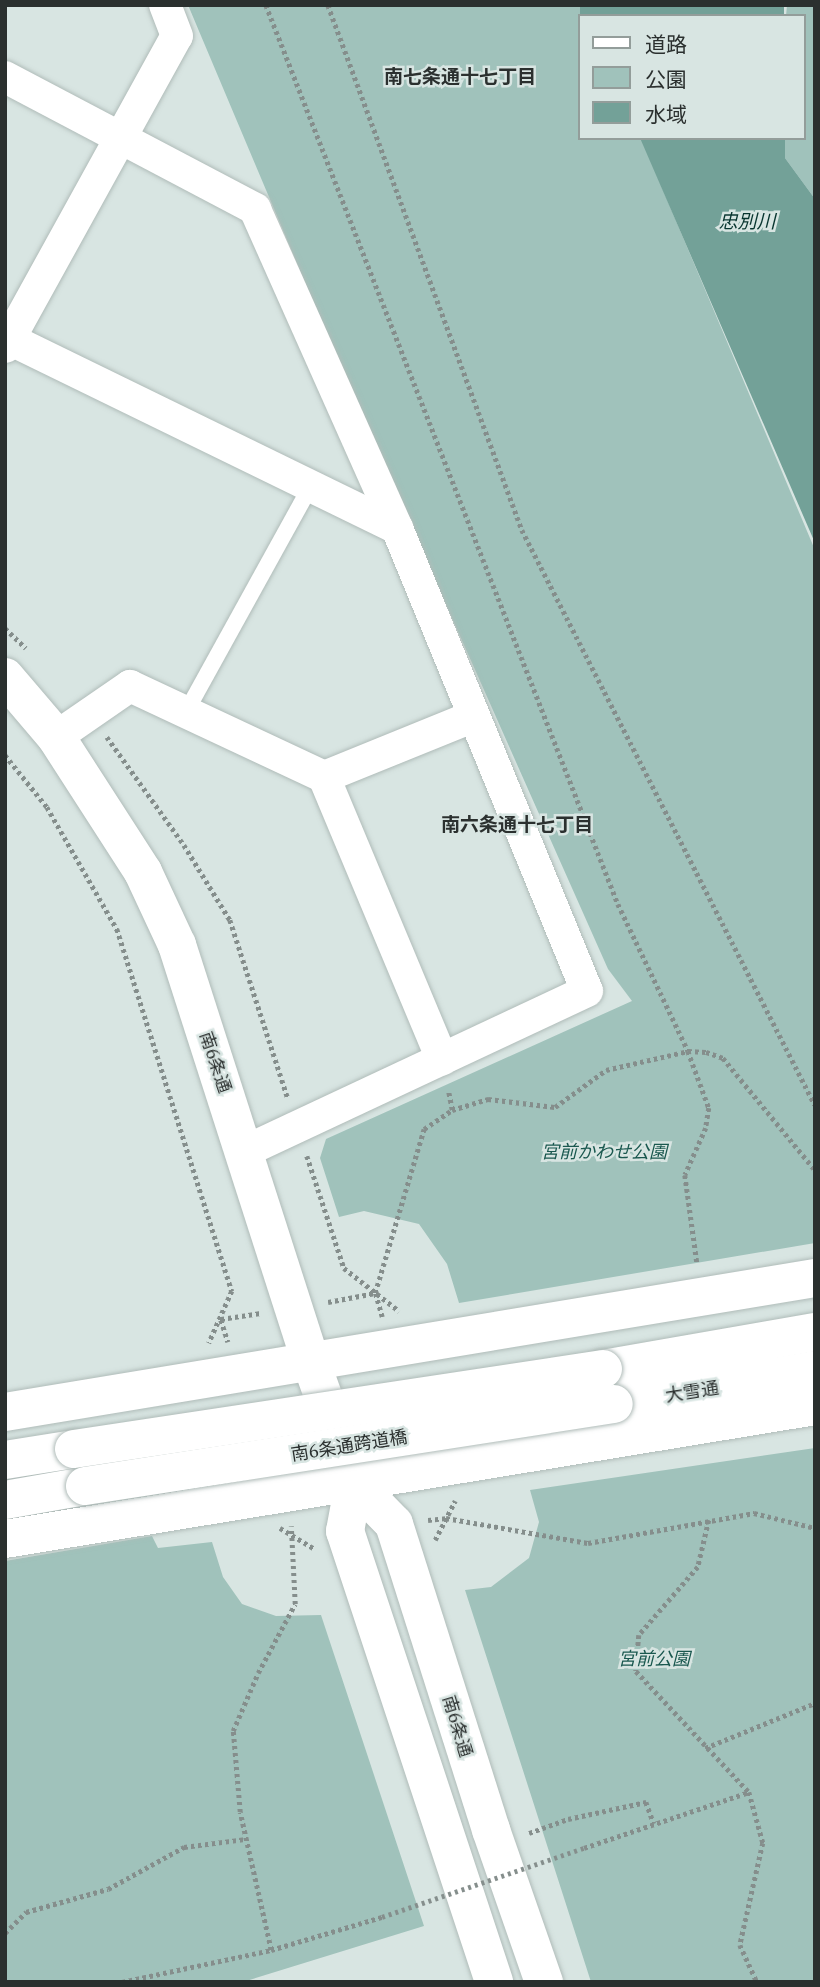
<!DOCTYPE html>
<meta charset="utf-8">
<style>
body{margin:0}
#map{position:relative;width:820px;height:1987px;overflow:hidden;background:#d8e5e2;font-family:"PT Serif","Noto Sans JP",serif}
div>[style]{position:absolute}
.green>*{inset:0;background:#a0c2bb}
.water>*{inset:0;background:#73a198;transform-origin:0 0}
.path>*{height:4.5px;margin-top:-2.25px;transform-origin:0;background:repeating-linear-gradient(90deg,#858e8c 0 3.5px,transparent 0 7px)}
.roads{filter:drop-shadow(0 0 2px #b0bcb9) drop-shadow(0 0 2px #b0bcb9)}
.lane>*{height:16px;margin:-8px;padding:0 8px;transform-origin:8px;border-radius:8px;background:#fff}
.street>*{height:32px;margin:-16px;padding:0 16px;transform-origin:16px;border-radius:16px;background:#fff}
.secondary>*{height:38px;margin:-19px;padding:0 19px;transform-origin:19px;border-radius:19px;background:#fff}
.path-bridge>*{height:4.5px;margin-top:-2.25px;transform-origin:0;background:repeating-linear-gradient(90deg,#858e8c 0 3.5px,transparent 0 7px)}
.bridges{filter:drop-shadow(0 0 2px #b0bcb9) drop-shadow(0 0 2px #b0bcb9)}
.secondary-bridge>*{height:38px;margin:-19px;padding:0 19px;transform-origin:19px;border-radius:19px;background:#fff}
span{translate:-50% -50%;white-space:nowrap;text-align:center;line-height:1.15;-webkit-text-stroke:5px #d8e5e2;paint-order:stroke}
.street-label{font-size:18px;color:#2b302f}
.park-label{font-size:18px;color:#1a584f;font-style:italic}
.neighbourhood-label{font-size:19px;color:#2b302f;font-weight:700}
.water-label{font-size:19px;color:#08352f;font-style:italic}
.frame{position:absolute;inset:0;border:7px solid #2b302f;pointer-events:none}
.legend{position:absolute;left:578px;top:14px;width:228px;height:126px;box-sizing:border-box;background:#d8e5e2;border:2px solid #939d9a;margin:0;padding:9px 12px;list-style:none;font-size:21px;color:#2b302f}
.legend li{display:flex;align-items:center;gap:14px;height:35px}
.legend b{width:35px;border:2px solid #939d9a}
</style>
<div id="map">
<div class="green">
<div style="clip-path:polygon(188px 5px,581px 5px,586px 16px,580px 16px,580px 138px,641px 138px,815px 550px,815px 1243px,459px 1303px,447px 1264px,419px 1224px,364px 1211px,339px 1217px,320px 1158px,326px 1139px,632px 1001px,608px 969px,347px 382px)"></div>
<div style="clip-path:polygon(787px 5px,815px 5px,815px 199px,785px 158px,785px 138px,804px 138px,804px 16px,786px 16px)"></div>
<div style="clip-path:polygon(815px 1448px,815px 1982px,591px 1982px,465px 1590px,491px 1587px,529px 1558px,539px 1522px,530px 1490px)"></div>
<div style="clip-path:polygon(152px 1536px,158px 1548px,212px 1542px,223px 1577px,242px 1604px,276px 1616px,321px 1615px,424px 1926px,243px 1982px,5px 1982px,5px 1561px)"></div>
</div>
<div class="water">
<div style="left:580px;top:5px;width:204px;height:12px"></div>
<div style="clip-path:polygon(640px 138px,785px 138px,785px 158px,815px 199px,815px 543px)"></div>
</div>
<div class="path">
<div style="left:266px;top:5px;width:965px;rotate:68.62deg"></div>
<div style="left:618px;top:904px;width:163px;rotate:64.5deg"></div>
<div style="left:688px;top:1051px;width:61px;rotate:69.8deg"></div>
<div style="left:709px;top:1108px;width:20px;rotate:99deg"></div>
<div style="left:706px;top:1128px;width:51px;rotate:114.1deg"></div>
<div style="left:685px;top:1175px;width:89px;rotate:82.2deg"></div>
<div style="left:328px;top:5px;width:560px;rotate:69.72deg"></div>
<div style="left:522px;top:530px;width:645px;rotate:63deg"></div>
<div style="left:5px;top:628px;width:29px;rotate:44deg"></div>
<div style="left:107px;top:737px;width:133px;rotate:54.5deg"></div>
<div style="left:184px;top:845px;width:88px;rotate:58.5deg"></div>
<div style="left:230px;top:920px;width:187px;rotate:72deg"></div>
<div style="left:5px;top:755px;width:67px;rotate:51.1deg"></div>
<div style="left:47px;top:807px;width:141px;rotate:60.2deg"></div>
<div style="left:117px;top:929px;width:380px;rotate:72.4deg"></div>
<div style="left:232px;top:1291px;width:57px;rotate:113.9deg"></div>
<div style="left:452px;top:1110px;width:38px;rotate:-17deg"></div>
<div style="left:488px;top:1099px;width:67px;rotate:6.8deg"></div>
<div style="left:555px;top:1107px;width:63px;rotate:-36deg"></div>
<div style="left:606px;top:1070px;width:84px;rotate:-13deg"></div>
<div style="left:688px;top:1051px;width:18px;rotate:3deg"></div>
<div style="left:706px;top:1052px;width:18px;rotate:19deg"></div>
<div style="left:723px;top:1058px;width:145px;rotate:50.6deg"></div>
<div style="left:307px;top:1156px;width:118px;rotate:71.7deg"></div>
<div style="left:344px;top:1268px;width:70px;rotate:38deg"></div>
<div style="left:328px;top:1302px;width:48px;rotate:-10.8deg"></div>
<div style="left:382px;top:1317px;width:25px;rotate:-106deg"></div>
<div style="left:375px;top:1293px;width:171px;rotate:-73.4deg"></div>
<div style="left:424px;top:1129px;width:34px;rotate:-34deg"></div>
<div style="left:452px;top:1110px;width:20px;rotate:-101deg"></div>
<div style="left:221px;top:1319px;width:40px;rotate:-8.5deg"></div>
<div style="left:221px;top:1320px;width:23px;rotate:72deg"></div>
<div style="left:428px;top:1520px;width:18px;rotate:-6deg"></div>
<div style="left:446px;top:1518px;width:144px;rotate:10deg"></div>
<div style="left:588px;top:1543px;width:169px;rotate:-10.2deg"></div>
<div style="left:754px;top:1513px;width:63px;rotate:13.8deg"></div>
<div style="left:709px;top:1520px;width:48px;rotate:103.2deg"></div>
<div style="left:698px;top:1567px;width:90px;rotate:130.9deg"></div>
<div style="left:639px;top:1635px;width:36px;rotate:95deg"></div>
<div style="left:636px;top:1671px;width:166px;rotate:47deg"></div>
<div style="left:749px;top:1792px;width:53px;rotate:74.6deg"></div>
<div style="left:763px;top:1843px;width:105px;rotate:102.7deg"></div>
<div style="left:740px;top:1945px;width:41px;rotate:65.3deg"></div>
<div style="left:280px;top:1528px;width:41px;rotate:31deg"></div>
<div style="left:435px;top:1540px;width:44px;rotate:-62.9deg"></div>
<div style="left:705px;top:1748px;width:119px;rotate:-22.2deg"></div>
<div style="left:529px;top:1833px;width:41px;rotate:-19.7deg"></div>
<div style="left:568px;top:1819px;width:80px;rotate:-12.3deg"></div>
<div style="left:646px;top:1802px;width:23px;rotate:70deg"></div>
<div style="left:584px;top:1848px;width:174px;rotate:-18.7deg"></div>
<div style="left:5px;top:1933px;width:30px;rotate:-45deg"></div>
<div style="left:26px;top:1912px;width:85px;rotate:-15.7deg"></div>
<div style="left:108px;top:1889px;width:87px;rotate:-28.9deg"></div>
<div style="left:184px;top:1847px;width:63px;rotate:-7.4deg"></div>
<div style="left:271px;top:1950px;width:141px;rotate:-102.7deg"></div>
<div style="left:240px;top:1812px;width:81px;rotate:-94.9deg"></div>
<div style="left:233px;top:1731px;width:63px;rotate:-66.7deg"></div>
<div style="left:258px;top:1673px;width:78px;rotate:-61.8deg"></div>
<div style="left:295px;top:1604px;width:78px;rotate:-92.9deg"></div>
<div style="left:122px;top:1982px;width:152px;rotate:-12.1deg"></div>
<div style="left:271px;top:1950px;width:116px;rotate:-16.6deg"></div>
</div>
<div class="roads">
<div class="lane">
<div style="left:186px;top:712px;width:258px;rotate:-61.1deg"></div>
</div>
<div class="street">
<div style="left:5px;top:77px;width:283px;rotate:27.8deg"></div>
<div style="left:255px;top:209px;width:349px;rotate:66deg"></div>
<div style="left:397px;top:528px;width:500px;rotate:67.69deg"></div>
<div style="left:587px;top:991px;width:377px;rotate:154.9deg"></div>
<div style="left:9px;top:339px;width:432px;rotate:26deg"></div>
<div style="left:5px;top:347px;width:355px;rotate:-61.1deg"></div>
<div style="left:177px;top:36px;width:33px;rotate:-111deg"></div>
<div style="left:56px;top:737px;width:90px;rotate:-34.6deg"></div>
<div style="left:130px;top:686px;width:214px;rotate:25.1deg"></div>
<div style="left:324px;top:777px;width:160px;rotate:-22.1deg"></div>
<div style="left:324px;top:777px;width:306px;rotate:67.3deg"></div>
</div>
<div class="secondary">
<div style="left:5px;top:677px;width:79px;rotate:49.6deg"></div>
<div style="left:56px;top:737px;width:161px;rotate:57.2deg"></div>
<div style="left:143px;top:872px;width:81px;rotate:65deg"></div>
<div style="left:177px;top:945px;width:438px;rotate:72.2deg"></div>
<div style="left:311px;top:1362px;width:128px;rotate:70.4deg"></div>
<div style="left:354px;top:1483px;width:57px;rotate:45.7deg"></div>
<div style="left:394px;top:1524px;width:321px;rotate:72.4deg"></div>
<div style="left:491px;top:1830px;width:161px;rotate:70.8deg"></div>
<div style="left:603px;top:1369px;width:215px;rotate:-9.9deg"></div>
<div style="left:614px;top:1404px;width:204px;rotate:-9.6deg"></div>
<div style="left:5px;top:1412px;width:821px;rotate:-9.39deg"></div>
<div style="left:5px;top:1460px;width:70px;rotate:-9.1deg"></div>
<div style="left:354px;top:1483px;width:49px;rotate:100.6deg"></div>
<div style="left:345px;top:1531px;width:475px;rotate:71.7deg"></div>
<div style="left:5px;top:1500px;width:81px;rotate:-9.9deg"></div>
<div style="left:5px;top:1539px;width:821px;rotate:-9.32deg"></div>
</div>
</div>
<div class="path-bridge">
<div style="left:382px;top:1917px;width:213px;rotate:-18.9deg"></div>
</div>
<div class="bridges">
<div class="secondary-bridge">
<div style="left:74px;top:1449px;width:535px;rotate:-8.6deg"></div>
<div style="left:85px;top:1486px;width:535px;rotate:-8.81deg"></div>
</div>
</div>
<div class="street-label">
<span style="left:216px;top:1062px;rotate:71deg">南6条通</span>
<span style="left:692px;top:1391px;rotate:-9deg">大雪通</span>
<span style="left:349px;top:1445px;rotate:-9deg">南6条通跨道橋</span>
<span style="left:458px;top:1726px;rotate:73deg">南6条通</span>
</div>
<div class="park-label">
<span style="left:604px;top:1151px">宮前かわせ公園</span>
<span style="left:654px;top:1658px">宮前公園</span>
</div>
<div class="neighbourhood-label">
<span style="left:460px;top:76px">南七条通十七丁目</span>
<span style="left:517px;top:824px">南六条通十七丁目</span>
</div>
<div class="water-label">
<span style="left:747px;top:221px">忠別川</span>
</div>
<div class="frame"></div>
<ul class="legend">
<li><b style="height:9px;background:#fff"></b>道路</li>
<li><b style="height:19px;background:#a0c2bb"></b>公園</li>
<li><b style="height:19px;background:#73a198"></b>水域</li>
</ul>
</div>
